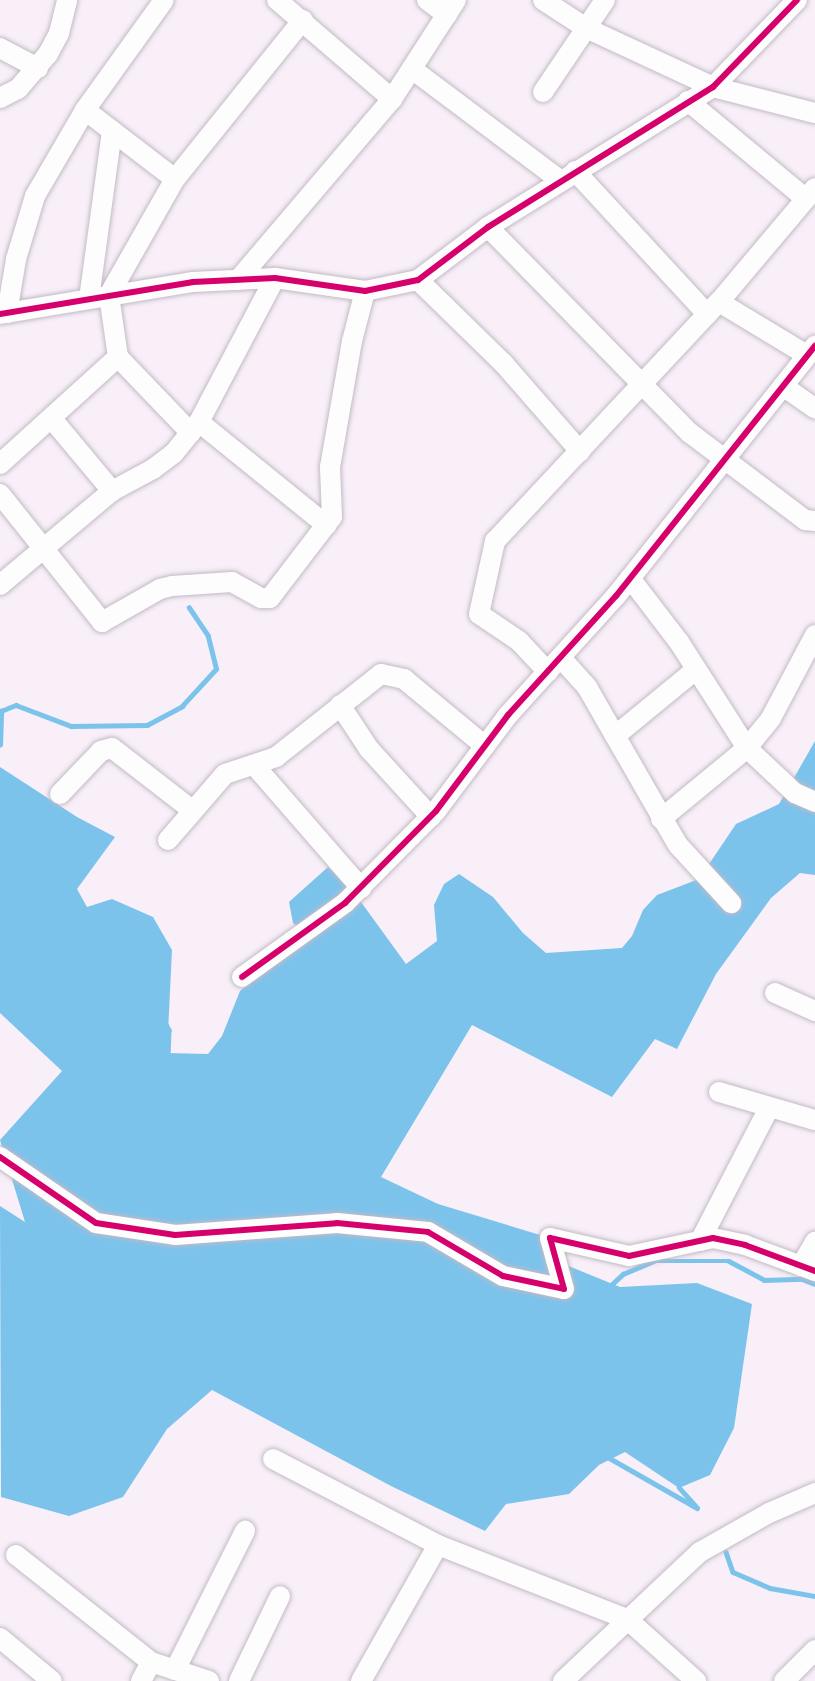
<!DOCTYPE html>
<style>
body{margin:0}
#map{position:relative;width:815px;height:1681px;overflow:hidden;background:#f8eff9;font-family:Quicksand,sans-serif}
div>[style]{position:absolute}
.water>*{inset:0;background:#7cc3ec}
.stream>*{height:4.5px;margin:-2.25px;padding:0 2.25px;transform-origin:2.25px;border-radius:2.25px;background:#7cc3ec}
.roads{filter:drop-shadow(0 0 2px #c2bac4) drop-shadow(0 0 2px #c2bac4)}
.minor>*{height:20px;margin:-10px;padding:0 10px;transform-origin:10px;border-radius:10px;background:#fefdfe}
.cycleway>*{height:6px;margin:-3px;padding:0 3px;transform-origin:3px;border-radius:3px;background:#d6006c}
span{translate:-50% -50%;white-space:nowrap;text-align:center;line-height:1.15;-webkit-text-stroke:5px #fff;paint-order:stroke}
</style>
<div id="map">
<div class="water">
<div style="clip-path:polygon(815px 741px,815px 875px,800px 873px,771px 898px,716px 974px,677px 1049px,655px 1039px,612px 1097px,472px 1025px,381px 1177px,438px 1204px,550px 1238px,566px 1265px,620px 1287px,697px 1283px,752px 1304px,734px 1428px,710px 1475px,679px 1488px,625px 1452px,599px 1465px,569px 1494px,506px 1504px,485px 1531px,391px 1486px,212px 1390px,167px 1429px,123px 1497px,69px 1516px,1px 1497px,0 1206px,25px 1222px,0 1140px,62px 1071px,0 1013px,0 767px,77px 817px,115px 837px,77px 889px,87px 907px,112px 899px,153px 917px,172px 950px,167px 1053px,208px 1054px,222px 1036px,240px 991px,307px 934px,293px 923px,289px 902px,328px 867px,361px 902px,406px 964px,437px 941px,434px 905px,444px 884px,459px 874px,493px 897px,523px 933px,546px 953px,622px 948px,632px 936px,643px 910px,657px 895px,699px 879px,736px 824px,779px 804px)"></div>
</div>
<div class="stream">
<div style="left:0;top:745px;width:34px;rotate:-88deg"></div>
<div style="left:1px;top:711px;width:16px;rotate:-22deg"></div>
<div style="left:16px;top:705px;width:59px;rotate:20.9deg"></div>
<div style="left:71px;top:726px;width:76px;rotate:-0.8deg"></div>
<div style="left:147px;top:725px;width:40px;rotate:-28deg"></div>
<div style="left:182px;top:706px;width:50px;rotate:-47.4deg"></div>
<div style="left:216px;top:669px;width:34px;rotate:-104deg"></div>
<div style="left:208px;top:636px;width:34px;rotate:-124deg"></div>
<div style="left:166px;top:1024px;width:7px;rotate:63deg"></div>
<div style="left:169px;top:1030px;width:27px;rotate:92deg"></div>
<div style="left:609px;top:1287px;width:19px;rotate:-43deg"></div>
<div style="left:623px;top:1274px;width:33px;rotate:-23deg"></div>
<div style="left:653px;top:1261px;width:76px"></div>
<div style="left:729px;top:1261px;width:40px;rotate:28deg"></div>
<div style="left:764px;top:1280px;width:38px;rotate:-2deg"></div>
<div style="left:802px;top:1279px;width:14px;rotate:21deg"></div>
<div style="left:606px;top:1456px;width:105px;rotate:29.7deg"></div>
<div style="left:697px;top:1508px;width:27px;rotate:-132deg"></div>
<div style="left:726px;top:1552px;width:21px;rotate:71deg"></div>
<div style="left:733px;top:1572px;width:40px;rotate:23.4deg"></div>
<div style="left:770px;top:1588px;width:46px;rotate:10.1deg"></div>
</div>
<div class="roads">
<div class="minor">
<div style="left:277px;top:0;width:152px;rotate:40.7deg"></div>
<div style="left:427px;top:0;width:25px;rotate:37deg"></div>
<div style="left:543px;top:0;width:51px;rotate:33.1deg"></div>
<div style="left:586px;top:28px;width:140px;rotate:24.9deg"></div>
<div style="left:713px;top:87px;width:105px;rotate:14.3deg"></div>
<div style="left:0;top:48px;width:43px;rotate:27.8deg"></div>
<div style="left:412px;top:69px;width:186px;rotate:36.9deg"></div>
<div style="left:543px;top:92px;width:111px;rotate:-56deg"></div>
<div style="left:0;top:98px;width:20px;rotate:-27deg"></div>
<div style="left:18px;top:89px;width:46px;rotate:-49.4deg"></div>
<div style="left:48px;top:54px;width:24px;rotate:-62deg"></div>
<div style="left:59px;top:33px;width:34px;rotate:-76deg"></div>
<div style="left:688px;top:101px;width:153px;rotate:39.7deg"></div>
<div style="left:85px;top:110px;width:113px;rotate:37.5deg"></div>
<div style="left:575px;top:171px;width:195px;rotate:47.3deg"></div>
<div style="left:488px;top:227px;width:289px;rotate:45.6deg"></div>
<div style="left:690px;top:433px;width:144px;rotate:37.1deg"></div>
<div style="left:805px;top:520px;width:10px;rotate:6deg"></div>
<div style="left:238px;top:280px;width:238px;rotate:-49.6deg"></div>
<div style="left:392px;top:99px;width:118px;rotate:-57.1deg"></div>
<div style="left:418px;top:280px;width:120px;rotate:44.3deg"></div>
<div style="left:504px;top:364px;width:116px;rotate:48.9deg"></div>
<div style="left:89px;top:299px;width:170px;rotate:-82.2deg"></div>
<div style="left:719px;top:302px;width:103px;rotate:31.1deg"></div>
<div style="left:7px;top:313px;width:55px;rotate:-80.5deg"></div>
<div style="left:16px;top:259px;width:66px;rotate:-73.2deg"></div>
<div style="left:35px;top:196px;width:99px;rotate:-59.8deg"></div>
<div style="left:85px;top:110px;width:135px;rotate:-54.3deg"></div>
<div style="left:0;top:314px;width:196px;rotate:-9.4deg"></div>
<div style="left:193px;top:282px;width:82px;rotate:-2.8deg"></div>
<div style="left:275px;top:278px;width:91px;rotate:8.2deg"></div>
<div style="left:365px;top:291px;width:54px;rotate:-11.7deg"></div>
<div style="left:418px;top:280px;width:88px;rotate:-37.1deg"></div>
<div style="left:488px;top:227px;width:265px;rotate:-31.9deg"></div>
<div style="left:713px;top:87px;width:121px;rotate:-46deg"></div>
<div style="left:118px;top:357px;width:105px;rotate:46.2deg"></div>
<div style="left:783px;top:386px;width:39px;rotate:35deg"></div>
<div style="left:52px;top:419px;width:94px;rotate:50.2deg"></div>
<div style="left:199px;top:422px;width:164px;rotate:39deg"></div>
<div style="left:0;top:464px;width:159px;rotate:-42.2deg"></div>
<div style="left:118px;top:357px;width:63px;rotate:-98.3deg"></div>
<div style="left:109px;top:295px;width:133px;rotate:-60.4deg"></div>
<div style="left:175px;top:179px;width:204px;rotate:-51.2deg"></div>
<div style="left:0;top:494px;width:164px;rotate:51.4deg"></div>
<div style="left:102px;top:622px;width:67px;rotate:-29.6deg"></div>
<div style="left:160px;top:589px;width:12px;rotate:-14deg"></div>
<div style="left:172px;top:586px;width:60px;rotate:-3.8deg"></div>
<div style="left:232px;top:582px;width:33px;rotate:29deg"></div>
<div style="left:261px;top:598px;width:9px"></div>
<div style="left:270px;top:598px;width:102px;rotate:-52.6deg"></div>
<div style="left:332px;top:517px;width:50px;rotate:-92.3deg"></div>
<div style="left:330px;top:467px;width:128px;rotate:-80.1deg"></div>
<div style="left:352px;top:341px;width:52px;rotate:-75.4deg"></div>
<div style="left:630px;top:578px;width:81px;rotate:52.6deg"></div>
<div style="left:679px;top:642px;width:126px;rotate:57.3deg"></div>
<div style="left:747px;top:748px;width:66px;rotate:43.2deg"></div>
<div style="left:795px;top:793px;width:22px;rotate:24deg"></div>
<div style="left:0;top:585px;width:146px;rotate:-40deg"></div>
<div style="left:112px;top:491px;width:47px;rotate:-28.2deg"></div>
<div style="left:153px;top:469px;width:26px;rotate:-37deg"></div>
<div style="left:174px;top:453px;width:40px;rotate:-51deg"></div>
<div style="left:199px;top:422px;width:163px;rotate:-62.2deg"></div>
<div style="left:561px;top:658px;width:39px;rotate:48deg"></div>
<div style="left:587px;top:687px;width:182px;rotate:60.1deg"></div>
<div style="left:678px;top:845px;width:79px;rotate:47.6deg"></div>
<div style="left:548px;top:672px;width:42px;rotate:-133.1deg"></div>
<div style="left:519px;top:641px;width:48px;rotate:-146deg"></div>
<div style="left:479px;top:614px;width:75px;rotate:-77.6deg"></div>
<div style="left:495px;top:541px;width:328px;rotate:-46.9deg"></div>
<div style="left:719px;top:302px;width:149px;rotate:-49.9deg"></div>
<div style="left:340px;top:705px;width:53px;rotate:56.6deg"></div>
<div style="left:369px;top:749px;width:92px;rotate:47.6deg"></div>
<div style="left:615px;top:736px;width:102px;rotate:-39.4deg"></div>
<div style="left:255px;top:766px;width:162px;rotate:49deg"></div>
<div style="left:60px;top:794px;width:59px;rotate:-46.4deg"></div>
<div style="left:101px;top:751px;width:11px;rotate:-15deg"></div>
<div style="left:112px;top:748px;width:101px;rotate:37.8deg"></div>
<div style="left:661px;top:819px;width:112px;rotate:-39.5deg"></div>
<div style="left:747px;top:748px;width:38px;rotate:-51deg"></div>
<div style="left:771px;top:718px;width:94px;rotate:-62.1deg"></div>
<div style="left:168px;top:840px;width:87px;rotate:-49.2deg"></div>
<div style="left:225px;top:774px;width:54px;rotate:-18.4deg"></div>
<div style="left:276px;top:757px;width:134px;rotate:-38.3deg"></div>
<div style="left:381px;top:674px;width:24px;rotate:12deg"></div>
<div style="left:404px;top:679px;width:105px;rotate:39.6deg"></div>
<div style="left:242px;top:977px;width:127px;rotate:-35.7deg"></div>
<div style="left:345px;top:903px;width:129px;rotate:-45.3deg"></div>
<div style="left:436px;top:811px;width:120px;rotate:-53.1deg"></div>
<div style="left:508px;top:715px;width:161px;rotate:-47.8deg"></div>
<div style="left:616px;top:596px;width:320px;rotate:-51.5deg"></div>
<div style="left:775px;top:993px;width:44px;rotate:24.2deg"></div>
<div style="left:719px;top:1092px;width:100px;rotate:16.3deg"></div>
<div style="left:0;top:1157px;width:116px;rotate:34.5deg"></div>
<div style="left:96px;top:1223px;width:80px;rotate:8.6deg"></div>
<div style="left:175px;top:1235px;width:162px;rotate:-4.2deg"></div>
<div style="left:337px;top:1223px;width:91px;rotate:5.6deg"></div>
<div style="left:428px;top:1232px;width:87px;rotate:30.4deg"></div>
<div style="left:503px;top:1276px;width:62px;rotate:12deg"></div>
<div style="left:564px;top:1289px;width:53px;rotate:-105.4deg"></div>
<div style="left:550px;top:1238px;width:81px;rotate:12.8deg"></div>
<div style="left:629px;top:1256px;width:86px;rotate:-12.1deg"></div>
<div style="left:713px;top:1238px;width:33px;rotate:12deg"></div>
<div style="left:745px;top:1245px;width:75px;rotate:20.4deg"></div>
<div style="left:700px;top:1241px;width:150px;rotate:-62.6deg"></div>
<div style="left:801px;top:1266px;width:28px;rotate:-60deg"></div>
<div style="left:273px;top:1459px;width:186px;rotate:27.5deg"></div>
<div style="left:438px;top:1545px;width:203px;rotate:21.4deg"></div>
<div style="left:627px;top:1619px;width:93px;rotate:41.9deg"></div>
<div style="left:16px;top:1555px;width:172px;rotate:38.4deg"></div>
<div style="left:0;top:1638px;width:67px;rotate:39.6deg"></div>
<div style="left:175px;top:1670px;width:156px;rotate:-63.3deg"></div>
<div style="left:141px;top:1681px;width:21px;rotate:-62deg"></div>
<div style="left:151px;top:1662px;width:61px;rotate:18.1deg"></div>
<div style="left:239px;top:1681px;width:94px;rotate:-64.2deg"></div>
<div style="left:361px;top:1681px;width:156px;rotate:-60.5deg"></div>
<div style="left:563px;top:1681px;width:188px;rotate:-43.3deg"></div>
<div style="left:700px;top:1552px;width:79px;rotate:-29.5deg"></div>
<div style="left:769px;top:1513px;width:50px;rotate:-23.5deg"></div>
<div style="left:784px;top:1681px;width:44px;rotate:-45deg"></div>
</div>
</div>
<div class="cycleway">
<div style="left:0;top:314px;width:196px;rotate:-9.4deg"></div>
<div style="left:193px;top:282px;width:82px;rotate:-2.8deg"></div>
<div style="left:275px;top:278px;width:91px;rotate:8.2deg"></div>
<div style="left:365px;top:291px;width:54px;rotate:-11.7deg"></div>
<div style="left:418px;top:280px;width:88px;rotate:-37.1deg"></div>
<div style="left:488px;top:227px;width:265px;rotate:-31.9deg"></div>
<div style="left:713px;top:87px;width:121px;rotate:-46deg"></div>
<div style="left:242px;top:977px;width:127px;rotate:-35.7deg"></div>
<div style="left:345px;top:903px;width:129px;rotate:-45.3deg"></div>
<div style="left:436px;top:811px;width:120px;rotate:-53.1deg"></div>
<div style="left:508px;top:715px;width:161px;rotate:-47.8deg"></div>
<div style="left:616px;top:596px;width:320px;rotate:-51.5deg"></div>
<div style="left:0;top:1157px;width:116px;rotate:34.5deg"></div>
<div style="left:96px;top:1223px;width:80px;rotate:8.6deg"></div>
<div style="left:175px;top:1235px;width:162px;rotate:-4.2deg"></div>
<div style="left:337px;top:1223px;width:91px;rotate:5.6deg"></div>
<div style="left:428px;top:1232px;width:87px;rotate:30.4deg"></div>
<div style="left:503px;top:1276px;width:62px;rotate:12deg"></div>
<div style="left:564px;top:1289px;width:53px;rotate:-105.4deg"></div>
<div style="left:550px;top:1238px;width:81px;rotate:12.8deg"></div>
<div style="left:629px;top:1256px;width:86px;rotate:-12.1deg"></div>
<div style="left:713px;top:1238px;width:33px;rotate:12deg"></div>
<div style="left:745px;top:1245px;width:75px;rotate:20.4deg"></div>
</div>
</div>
